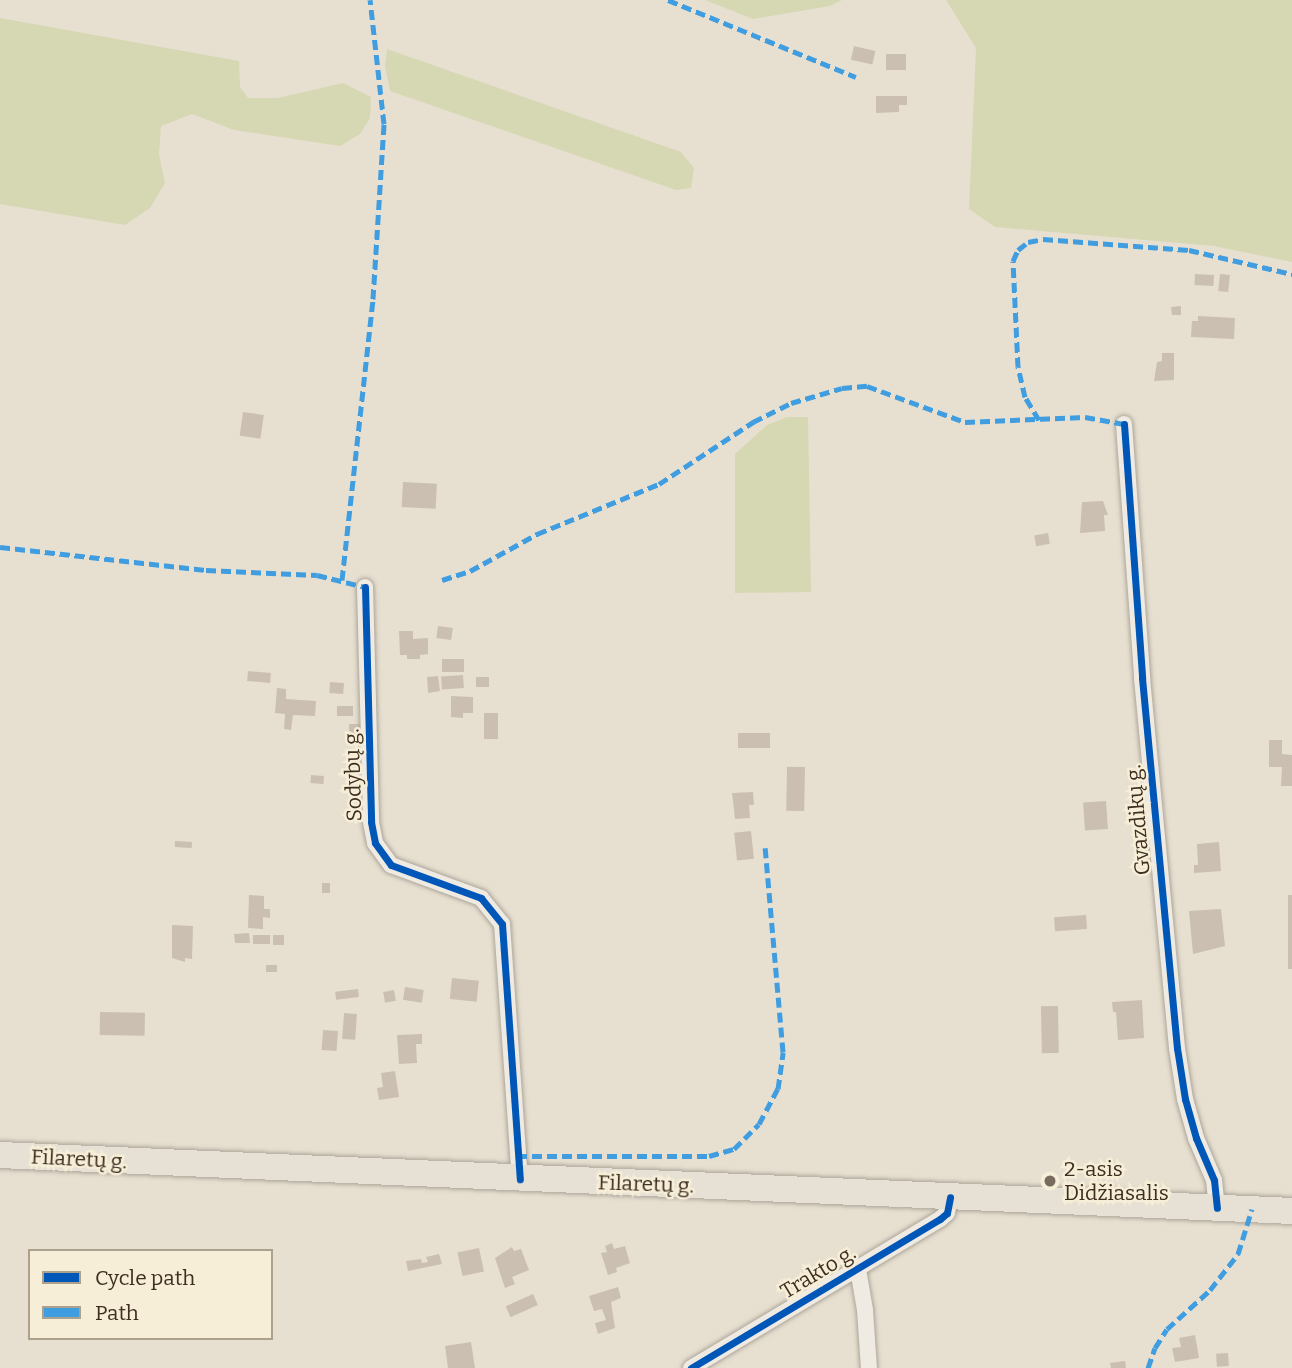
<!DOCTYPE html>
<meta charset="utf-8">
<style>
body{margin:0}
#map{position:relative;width:1292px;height:1368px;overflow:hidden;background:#e7e0d1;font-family:Bitter,serif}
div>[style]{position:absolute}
.green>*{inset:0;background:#d6d7b3}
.building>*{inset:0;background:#cbbfb2;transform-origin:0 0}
.roads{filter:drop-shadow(0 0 2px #ada599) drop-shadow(0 0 2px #ada599)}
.minor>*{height:16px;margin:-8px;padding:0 8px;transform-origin:8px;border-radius:8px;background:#efebe3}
.primary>*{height:26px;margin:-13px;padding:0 13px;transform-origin:13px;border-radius:13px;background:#e6e1d4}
.quiet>*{height:5px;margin-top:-2.5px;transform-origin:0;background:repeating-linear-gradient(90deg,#3f9de0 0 10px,transparent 0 15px)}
.cycleway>*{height:7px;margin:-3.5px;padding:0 3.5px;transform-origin:3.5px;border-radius:3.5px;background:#0057b8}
.dots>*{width:19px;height:19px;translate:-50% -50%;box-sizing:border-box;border:4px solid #f7eed8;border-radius:50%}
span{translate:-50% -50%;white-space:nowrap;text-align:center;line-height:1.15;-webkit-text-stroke:5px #f7eed8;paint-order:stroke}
.street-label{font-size:21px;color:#3d2e20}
.poi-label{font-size:21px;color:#3d2e20}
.left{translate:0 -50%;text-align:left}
.legend{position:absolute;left:28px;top:1249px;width:245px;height:91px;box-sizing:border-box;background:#f7eed8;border:2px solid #ada18e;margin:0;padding:9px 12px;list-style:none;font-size:21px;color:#3d2e20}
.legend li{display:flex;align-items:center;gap:14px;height:35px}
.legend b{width:35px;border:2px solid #ada18e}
</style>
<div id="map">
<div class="green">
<div style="clip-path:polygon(705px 0,842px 0,830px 6px,753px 19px)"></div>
<div style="clip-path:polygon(946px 0,1292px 0,1292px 262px,1214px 246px,995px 227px,969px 209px,976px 48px)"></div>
<div style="clip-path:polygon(0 18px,239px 61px,240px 87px,248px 98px,278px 98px,343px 83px,371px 97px,370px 118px,360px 134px,340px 146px,234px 130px,192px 114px,161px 126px,159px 155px,165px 183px,150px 208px,125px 225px,0 204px)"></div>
<div style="clip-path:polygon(387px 49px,681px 152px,694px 168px,691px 188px,676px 190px,390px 91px,385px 66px)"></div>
<div style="clip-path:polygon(787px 417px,808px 417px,811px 592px,735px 593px,735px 454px,767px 425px)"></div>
</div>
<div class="building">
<div style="left:854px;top:46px;width:22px;height:14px;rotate:13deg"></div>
<div style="left:886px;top:54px;width:20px;height:16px"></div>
<div style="clip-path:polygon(876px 96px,907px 96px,907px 105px,899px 105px,899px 112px,876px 113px)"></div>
<div style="left:1195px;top:274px;width:19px;height:11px;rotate:3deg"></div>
<div style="left:1220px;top:274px;width:10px;height:17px;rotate:6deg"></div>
<div style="clip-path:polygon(1181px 306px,1181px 315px,1172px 315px,1171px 307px)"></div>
<div style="clip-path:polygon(1198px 316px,1235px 318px,1234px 339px,1191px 337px,1192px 321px,1198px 321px)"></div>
<div style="clip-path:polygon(1162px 353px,1174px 353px,1174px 380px,1154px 381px,1157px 362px,1162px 361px)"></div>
<div style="left:243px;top:412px;width:21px;height:24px;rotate:8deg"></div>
<div style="left:403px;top:482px;width:34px;height:25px;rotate:3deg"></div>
<div style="clip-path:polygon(1103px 501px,1108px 515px,1104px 515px,1105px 531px,1080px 533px,1082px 502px)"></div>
<div style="left:1048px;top:533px;width:11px;height:14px;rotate:80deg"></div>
<div style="left:438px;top:626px;width:15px;height:12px;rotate:8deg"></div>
<div style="clip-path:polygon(399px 631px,413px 631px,413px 639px,428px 638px,428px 654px,420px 655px,420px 659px,407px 659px,407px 655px,400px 655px)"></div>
<div style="left:464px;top:659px;width:13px;height:22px;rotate:90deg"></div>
<div style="left:248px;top:671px;width:23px;height:10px;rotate:5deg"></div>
<div style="left:463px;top:675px;width:13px;height:22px;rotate:86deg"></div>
<div style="clip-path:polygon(438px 676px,440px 691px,428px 693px,427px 677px)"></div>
<div style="left:476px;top:677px;width:13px;height:10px"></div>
<div style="left:330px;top:682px;width:14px;height:11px;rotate:4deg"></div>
<div style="clip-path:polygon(277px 688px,286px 689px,286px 699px,316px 701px,315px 716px,293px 715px,291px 730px,284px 729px,285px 714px,275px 713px)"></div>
<div style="clip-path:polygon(451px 696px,473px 697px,473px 713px,463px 713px,463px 718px,451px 717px)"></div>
<div style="left:337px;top:706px;width:16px;height:10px"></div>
<div style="left:484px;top:713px;width:14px;height:26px"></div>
<div style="left:349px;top:724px;width:15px;height:15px"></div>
<div style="left:770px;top:733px;width:15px;height:32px;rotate:90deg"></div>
<div style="clip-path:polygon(1269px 740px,1282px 740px,1282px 754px,1292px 755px,1292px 786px,1281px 786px,1282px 767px,1269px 767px)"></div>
<div style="left:805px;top:767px;width:44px;height:18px;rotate:91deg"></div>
<div style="left:311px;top:775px;width:13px;height:8px;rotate:4deg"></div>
<div style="clip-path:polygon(753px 792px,754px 805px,749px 805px,750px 818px,735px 819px,732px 793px)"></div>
<div style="left:1106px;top:801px;width:28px;height:23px;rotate:86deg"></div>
<div style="left:751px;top:831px;width:28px;height:17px;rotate:84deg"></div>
<div style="left:175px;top:841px;width:17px;height:6px;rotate:3deg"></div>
<div style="clip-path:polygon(1219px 842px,1221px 871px,1194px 873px,1194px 865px,1198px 865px,1197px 844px)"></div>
<div style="left:322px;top:883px;width:8px;height:10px"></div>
<div style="clip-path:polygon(249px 895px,264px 896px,264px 909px,270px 909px,270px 918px,263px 917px,263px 929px,248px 928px)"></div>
<div style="left:1288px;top:895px;width:4px;height:74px"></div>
<div style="clip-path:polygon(1221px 909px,1225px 946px,1193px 954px,1189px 911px)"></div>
<div style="left:1086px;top:915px;width:14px;height:32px;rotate:86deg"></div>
<div style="clip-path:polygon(172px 925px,193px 926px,192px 959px,185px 958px,185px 962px,172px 958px)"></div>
<div style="clip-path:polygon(249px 933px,250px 943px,235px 943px,234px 934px)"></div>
<div style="left:253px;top:935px;width:17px;height:9px"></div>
<div style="left:273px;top:935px;width:11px;height:10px"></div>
<div style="left:277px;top:965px;width:7px;height:11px;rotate:90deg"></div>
<div style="left:452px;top:978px;width:27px;height:21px;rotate:6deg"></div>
<div style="left:405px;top:987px;width:19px;height:13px;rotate:9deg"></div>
<div style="left:358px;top:989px;width:8px;height:23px;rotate:83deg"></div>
<div style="left:394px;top:990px;width:11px;height:11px;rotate:80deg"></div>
<div style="clip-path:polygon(1142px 1000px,1144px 1038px,1118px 1040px,1116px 1012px,1113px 1012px,1112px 1002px)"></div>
<div style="left:1058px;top:1006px;width:47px;height:17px;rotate:89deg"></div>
<div style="left:100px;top:1012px;width:45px;height:23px;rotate:1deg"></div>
<div style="left:344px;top:1013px;width:13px;height:26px;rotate:4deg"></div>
<div style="left:323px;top:1030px;width:15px;height:20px;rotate:4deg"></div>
<div style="clip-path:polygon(422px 1034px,422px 1044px,416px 1044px,417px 1063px,399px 1064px,397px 1035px)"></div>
<div style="clip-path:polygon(395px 1071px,399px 1097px,379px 1100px,377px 1088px,383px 1087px,381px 1073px)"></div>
<div style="clip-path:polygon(612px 1243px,614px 1249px,625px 1246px,630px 1263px,616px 1268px,617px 1272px,608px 1275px,601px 1253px,607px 1252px,605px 1246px)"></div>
<div style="clip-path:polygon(512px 1247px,514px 1251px,521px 1249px,529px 1270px,512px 1277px,515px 1284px,505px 1288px,495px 1258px)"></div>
<div style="left:479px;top:1248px;width:24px;height:22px;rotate:78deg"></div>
<div style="clip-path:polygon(439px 1254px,442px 1264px,408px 1271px,406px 1261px,421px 1259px,422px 1263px,428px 1262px,426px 1257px)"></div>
<div style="clip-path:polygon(618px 1287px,621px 1298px,611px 1302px,615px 1328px,598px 1334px,595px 1323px,606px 1320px,602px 1309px,594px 1311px,589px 1296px)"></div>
<div style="left:533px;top:1294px;width:12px;height:30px;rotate:66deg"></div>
<div style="clip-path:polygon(1195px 1335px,1199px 1358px,1175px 1362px,1172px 1348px,1181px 1347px,1179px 1338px)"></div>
<div style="clip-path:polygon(471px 1342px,475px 1368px,448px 1368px,445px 1346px)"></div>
<div style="left:1228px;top:1353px;width:13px;height:12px;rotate:86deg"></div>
<div style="clip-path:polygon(1125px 1361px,1126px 1368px,1111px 1368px,1110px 1363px)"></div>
</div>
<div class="roads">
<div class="minor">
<div style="left:1124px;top:424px;width:255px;rotate:85.9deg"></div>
<div style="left:1142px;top:678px;width:372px;rotate:84.6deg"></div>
<div style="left:1177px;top:1048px;width:52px;rotate:81.1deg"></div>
<div style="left:1185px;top:1099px;width:41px;rotate:74.2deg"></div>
<div style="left:1196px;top:1138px;width:46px;rotate:66.8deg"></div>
<div style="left:1214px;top:1180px;width:28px;rotate:84deg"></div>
<div style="left:365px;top:587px;width:235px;rotate:88.5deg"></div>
<div style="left:371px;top:822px;width:21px;rotate:79deg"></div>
<div style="left:375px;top:843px;width:27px;rotate:54deg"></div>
<div style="left:391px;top:865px;width:96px;rotate:20.1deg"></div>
<div style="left:481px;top:898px;width:33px;rotate:51deg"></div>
<div style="left:502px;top:924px;width:256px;rotate:86deg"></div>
<div style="left:858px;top:1269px;width:42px;rotate:80.3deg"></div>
<div style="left:865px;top:1310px;width:58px;rotate:86.1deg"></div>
<div style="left:691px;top:1368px;width:290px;rotate:-30.9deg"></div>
<div style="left:940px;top:1219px;width:9px;rotate:-41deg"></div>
<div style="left:947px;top:1213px;width:16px;rotate:-79deg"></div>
</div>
<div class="primary">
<div style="left:0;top:1155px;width:1293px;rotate:2.48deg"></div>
</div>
</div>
<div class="quiet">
<div style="left:668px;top:0;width:203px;rotate:22.3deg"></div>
<div style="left:1039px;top:420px;width:27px;rotate:-121deg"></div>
<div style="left:1025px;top:397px;width:31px;rotate:-103deg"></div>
<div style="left:1018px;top:367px;width:106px;rotate:-92.7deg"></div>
<div style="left:1013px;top:261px;width:12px;rotate:-66deg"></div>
<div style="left:1018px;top:250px;width:13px;rotate:-39deg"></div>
<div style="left:1028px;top:242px;width:15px;rotate:-11deg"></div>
<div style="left:1043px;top:239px;width:146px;rotate:4.3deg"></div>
<div style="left:1189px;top:250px;width:106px;rotate:13.1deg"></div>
<div style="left:0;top:547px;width:207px;rotate:6.4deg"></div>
<div style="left:206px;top:570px;width:111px;rotate:2.6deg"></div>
<div style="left:317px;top:575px;width:49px;rotate:14deg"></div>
<div style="left:342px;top:580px;width:283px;rotate:-83.7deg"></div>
<div style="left:373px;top:299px;width:175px;rotate:-86.4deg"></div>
<div style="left:384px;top:124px;width:125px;rotate:-96.4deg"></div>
<div style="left:442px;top:580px;width:29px;rotate:-18deg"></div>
<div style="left:470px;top:571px;width:77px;rotate:-28.9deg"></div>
<div style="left:537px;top:534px;width:132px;rotate:-22.3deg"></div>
<div style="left:659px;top:484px;width:113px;rotate:-33.4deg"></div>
<div style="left:753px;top:422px;width:42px;rotate:-26.6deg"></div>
<div style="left:791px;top:403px;width:53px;rotate:-16.4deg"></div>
<div style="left:842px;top:388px;width:25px;rotate:-5deg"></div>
<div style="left:867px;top:386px;width:104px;rotate:20.2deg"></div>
<div style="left:965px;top:422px;width:120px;rotate:-2.4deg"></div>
<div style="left:1085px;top:417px;width:40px;rotate:10deg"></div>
<div style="left:517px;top:1156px;width:192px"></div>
<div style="left:709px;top:1156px;width:26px;rotate:-16deg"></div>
<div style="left:734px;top:1149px;width:35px;rotate:-45deg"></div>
<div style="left:759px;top:1124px;width:40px;rotate:-62deg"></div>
<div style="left:778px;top:1089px;width:37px;rotate:-82deg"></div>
<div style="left:783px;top:1052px;width:208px;rotate:-95deg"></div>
<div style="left:1148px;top:1368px;width:21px;rotate:-71deg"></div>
<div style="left:1155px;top:1348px;width:22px;rotate:-58deg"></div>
<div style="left:1167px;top:1329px;width:58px;rotate:-42.2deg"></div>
<div style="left:1210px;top:1290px;width:46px;rotate:-52.1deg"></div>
<div style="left:1238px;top:1254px;width:47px;rotate:-72.7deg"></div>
</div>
<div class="cycleway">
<div style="left:1124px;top:424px;width:255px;rotate:85.9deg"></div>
<div style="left:1142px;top:678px;width:372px;rotate:84.6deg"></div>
<div style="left:1177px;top:1048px;width:52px;rotate:81.1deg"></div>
<div style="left:1185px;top:1099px;width:41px;rotate:74.2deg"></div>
<div style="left:1196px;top:1138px;width:46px;rotate:66.8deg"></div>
<div style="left:1214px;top:1180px;width:28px;rotate:84deg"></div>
<div style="left:365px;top:587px;width:235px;rotate:88.5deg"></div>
<div style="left:371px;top:822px;width:21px;rotate:79deg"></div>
<div style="left:375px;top:843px;width:27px;rotate:54deg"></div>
<div style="left:391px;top:865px;width:96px;rotate:20.1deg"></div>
<div style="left:481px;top:898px;width:33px;rotate:51deg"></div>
<div style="left:502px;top:924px;width:256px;rotate:86deg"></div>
<div style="left:691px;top:1368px;width:290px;rotate:-30.9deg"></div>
<div style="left:940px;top:1219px;width:9px;rotate:-41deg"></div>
<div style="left:947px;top:1213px;width:16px;rotate:-79deg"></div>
</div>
<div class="dots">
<div style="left:1050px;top:1181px;background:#786c5e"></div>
</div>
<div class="street-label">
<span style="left:353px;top:775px;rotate:-92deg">Sodybų g.</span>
<span style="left:1138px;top:820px;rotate:-95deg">Gvazdikų g.</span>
<span style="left:79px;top:1159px;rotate:3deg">Filaretų g.</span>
<span style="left:646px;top:1184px;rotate:2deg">Filaretų g.</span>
<span style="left:818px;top:1272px;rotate:-31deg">Trakto g.</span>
</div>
<div class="poi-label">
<span class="left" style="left:1064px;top:1181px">2-asis<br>Didžiasalis</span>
</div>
<ul class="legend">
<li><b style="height:9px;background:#0057b8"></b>Cycle path</li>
<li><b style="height:9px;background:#3f9de0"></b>Path</li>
</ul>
</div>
